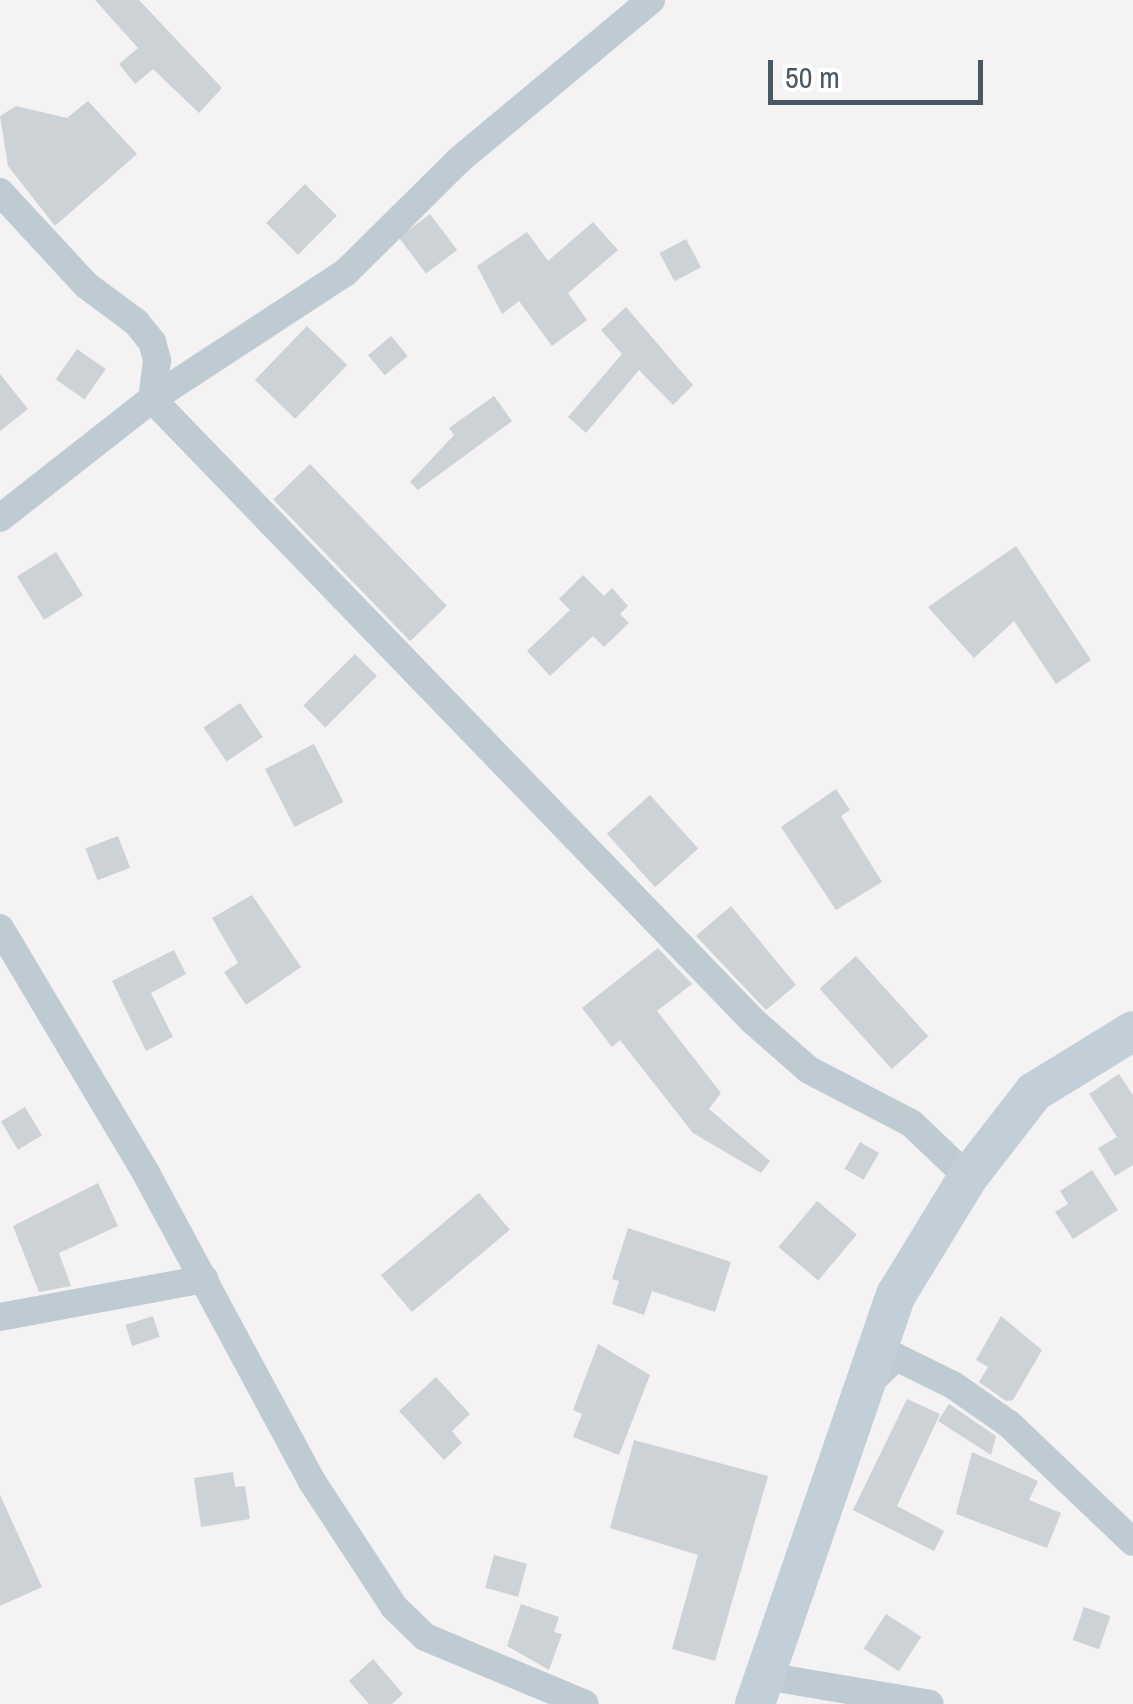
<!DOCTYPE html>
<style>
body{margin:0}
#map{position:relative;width:1133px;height:1704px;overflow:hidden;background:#f4f2f2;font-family:"Archivo Narrow",sans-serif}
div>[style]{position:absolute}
.building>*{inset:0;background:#cdd2d6;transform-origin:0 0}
.street>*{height:28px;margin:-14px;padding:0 14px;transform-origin:14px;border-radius:14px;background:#bfcbd2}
.secondary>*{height:40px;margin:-20px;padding:0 20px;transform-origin:20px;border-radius:20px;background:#c2cfd9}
span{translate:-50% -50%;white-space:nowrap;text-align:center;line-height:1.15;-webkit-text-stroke:9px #fff;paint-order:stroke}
.scale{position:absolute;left:768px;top:60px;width:215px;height:45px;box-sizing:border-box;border:5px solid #485761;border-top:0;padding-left:12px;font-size:30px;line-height:35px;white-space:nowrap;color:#485761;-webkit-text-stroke:8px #fff;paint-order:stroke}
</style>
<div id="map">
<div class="building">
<div style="clip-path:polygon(95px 0,139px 0,222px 88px,199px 113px,153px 69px,135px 84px,119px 64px,138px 48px)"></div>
<div style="clip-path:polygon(88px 101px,137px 154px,55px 226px,8px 166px,0 116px,16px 106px,67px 118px)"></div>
<div style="left:305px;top:184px;width:45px;height:55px;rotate:45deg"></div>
<div style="left:430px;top:214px;width:45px;height:39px;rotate:53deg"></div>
<div style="clip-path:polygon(593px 222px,618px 250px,568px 293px,587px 320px,552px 346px,519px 301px,502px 314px,477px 266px,527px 232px,548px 261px)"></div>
<div style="left:686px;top:239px;width:32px;height:30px;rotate:62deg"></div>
<div style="clip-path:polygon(626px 307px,693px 385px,673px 405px,639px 370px,586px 433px,568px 417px,622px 354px,601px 330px)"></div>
<div style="left:307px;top:326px;width:56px;height:75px;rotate:44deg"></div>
<div style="left:391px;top:336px;width:26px;height:30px;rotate:50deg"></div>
<div style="left:77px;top:349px;width:35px;height:37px;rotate:35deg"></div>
<div style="clip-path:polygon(0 374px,28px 409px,0 431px)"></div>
<div style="clip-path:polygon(494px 396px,512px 421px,418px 490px,410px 482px,454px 435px,449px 428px)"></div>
<div style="left:310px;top:464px;width:197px;height:51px;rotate:46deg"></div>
<div style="clip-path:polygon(1016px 546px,1091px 660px,1056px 684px,1014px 621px,974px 658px,928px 607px)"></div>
<div style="left:56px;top:552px;width:51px;height:46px;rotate:58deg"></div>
<div style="clip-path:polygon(583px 575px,604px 596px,612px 588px,628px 606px,620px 614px,629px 623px,604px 647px,593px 636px,550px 676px,527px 651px,570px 610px,559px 599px)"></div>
<div style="left:355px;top:654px;width:31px;height:73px;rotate:45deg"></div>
<div style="left:240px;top:703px;width:41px;height:44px;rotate:56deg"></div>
<div style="left:314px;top:744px;width:65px;height:55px;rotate:63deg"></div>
<div style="clip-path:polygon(836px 789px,850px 810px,841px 816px,882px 882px,836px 910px,781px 827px)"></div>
<div style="left:650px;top:795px;width:72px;height:58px;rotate:48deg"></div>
<div style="left:118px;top:836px;width:34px;height:35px;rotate:69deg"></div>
<div style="clip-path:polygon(252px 895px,301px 967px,246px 1005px,224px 972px,238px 963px,212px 918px)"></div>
<div style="clip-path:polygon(731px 906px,796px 985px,766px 1010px,696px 936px)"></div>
<div style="clip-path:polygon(658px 948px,692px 984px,657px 1011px,721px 1093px,709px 1109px,770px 1161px,761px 1173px,693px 1133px,620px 1040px,612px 1047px,582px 1008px)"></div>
<div style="clip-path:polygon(174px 950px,186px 974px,151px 993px,173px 1037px,146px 1051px,112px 981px)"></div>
<div style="left:856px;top:956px;width:108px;height:49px;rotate:48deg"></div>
<div style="clip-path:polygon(1119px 1074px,1133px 1095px,1133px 1165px,1115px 1176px,1098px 1148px,1117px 1137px,1089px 1094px)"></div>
<div style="left:25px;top:1107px;width:33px;height:28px;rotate:59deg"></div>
<div style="left:860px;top:1142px;width:22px;height:31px;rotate:30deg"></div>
<div style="clip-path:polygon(1092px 1170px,1118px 1210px,1073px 1239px,1055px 1212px,1068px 1204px,1060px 1191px)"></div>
<div style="clip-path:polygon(98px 1183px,118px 1226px,59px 1253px,71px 1286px,39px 1292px,13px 1226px)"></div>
<div style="left:479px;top:1193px;width:48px;height:128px;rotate:50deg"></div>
<div style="left:817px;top:1201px;width:52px;height:60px;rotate:40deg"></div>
<div style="clip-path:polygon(628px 1228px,731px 1262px,715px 1312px,652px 1291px,644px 1315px,612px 1304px,619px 1281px,612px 1279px)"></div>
<div style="left:153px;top:1316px;width:22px;height:29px;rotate:72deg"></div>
<div style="clip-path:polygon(1001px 1316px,1042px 1350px,1013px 1400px,1006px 1401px,979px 1382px,988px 1367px,976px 1360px)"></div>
<div style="clip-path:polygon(598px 1344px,650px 1375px,619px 1455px,573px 1437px,582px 1414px,573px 1410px)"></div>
<div style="clip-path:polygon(436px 1377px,470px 1414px,452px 1431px,462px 1443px,444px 1460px,399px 1411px)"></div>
<div style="clip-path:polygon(907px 1399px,940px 1414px,897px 1506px,944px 1531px,934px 1551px,853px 1510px)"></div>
<div style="clip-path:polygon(949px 1404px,996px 1436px,991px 1455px,938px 1421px)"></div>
<div style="clip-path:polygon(634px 1440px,768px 1476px,715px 1661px,672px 1649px,698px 1555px,610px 1528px)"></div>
<div style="clip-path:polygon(972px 1452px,1038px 1481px,1029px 1500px,1061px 1513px,1047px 1548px,956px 1514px)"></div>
<div style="clip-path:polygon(233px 1472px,235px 1487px,245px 1486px,250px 1519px,201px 1527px,194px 1478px)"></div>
<div style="clip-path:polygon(0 1495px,42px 1587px,0 1606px)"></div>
<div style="left:494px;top:1555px;width:34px;height:34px;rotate:15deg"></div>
<div style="clip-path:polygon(521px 1604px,559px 1617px,554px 1632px,562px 1634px,549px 1670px,507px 1646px)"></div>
<div style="left:1084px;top:1607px;width:28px;height:35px;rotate:19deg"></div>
<div style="left:886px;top:1614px;width:42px;height:41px;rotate:33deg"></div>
<div style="clip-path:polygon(373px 1659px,403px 1694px,392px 1704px,369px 1704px,349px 1681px)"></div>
</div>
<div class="street">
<div style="left:0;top:192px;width:127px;rotate:47.2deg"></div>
<div style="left:86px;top:285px;width:62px;rotate:36.5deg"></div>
<div style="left:136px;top:322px;width:26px;rotate:51deg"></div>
<div style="left:152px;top:342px;width:19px;rotate:74deg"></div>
<div style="left:157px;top:360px;width:39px;rotate:97deg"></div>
<div style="left:152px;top:399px;width:865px;rotate:45.98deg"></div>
<div style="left:753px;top:1021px;width:74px;rotate:41.2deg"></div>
<div style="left:809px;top:1070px;width:115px;rotate:27.5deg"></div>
<div style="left:911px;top:1123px;width:79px;rotate:43.5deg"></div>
<div style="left:0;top:518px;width:193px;rotate:-38.1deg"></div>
<div style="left:152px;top:399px;width:232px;rotate:-33.2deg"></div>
<div style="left:346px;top:272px;width:159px;rotate:-44.7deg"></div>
<div style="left:459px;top:160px;width:250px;rotate:-39.8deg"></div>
<div style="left:0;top:928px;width:287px;rotate:59.2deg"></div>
<div style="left:147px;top:1175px;width:346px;rotate:61.7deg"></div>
<div style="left:311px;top:1480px;width:152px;rotate:56.8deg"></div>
<div style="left:394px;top:1607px;width:43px;rotate:44.1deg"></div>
<div style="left:425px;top:1637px;width:173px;rotate:22.7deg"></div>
<div style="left:0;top:1317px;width:208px;rotate:-10.5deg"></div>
<div style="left:869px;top:1383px;width:37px;rotate:-44deg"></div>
<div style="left:896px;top:1357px;width:64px;rotate:26.2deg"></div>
<div style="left:953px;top:1385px;width:68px;rotate:34.9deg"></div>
<div style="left:1009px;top:1424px;width:171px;rotate:43.6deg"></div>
<div style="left:765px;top:1676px;width:167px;rotate:9.6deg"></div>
</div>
<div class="secondary">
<div style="left:755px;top:1704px;width:433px;rotate:-71deg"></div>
<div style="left:896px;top:1295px;width:138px;rotate:-58.6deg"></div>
<div style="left:968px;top:1177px;width:108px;rotate:-52.2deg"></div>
<div style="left:1034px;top:1092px;width:116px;rotate:-31.6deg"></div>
</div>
<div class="scale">50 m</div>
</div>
